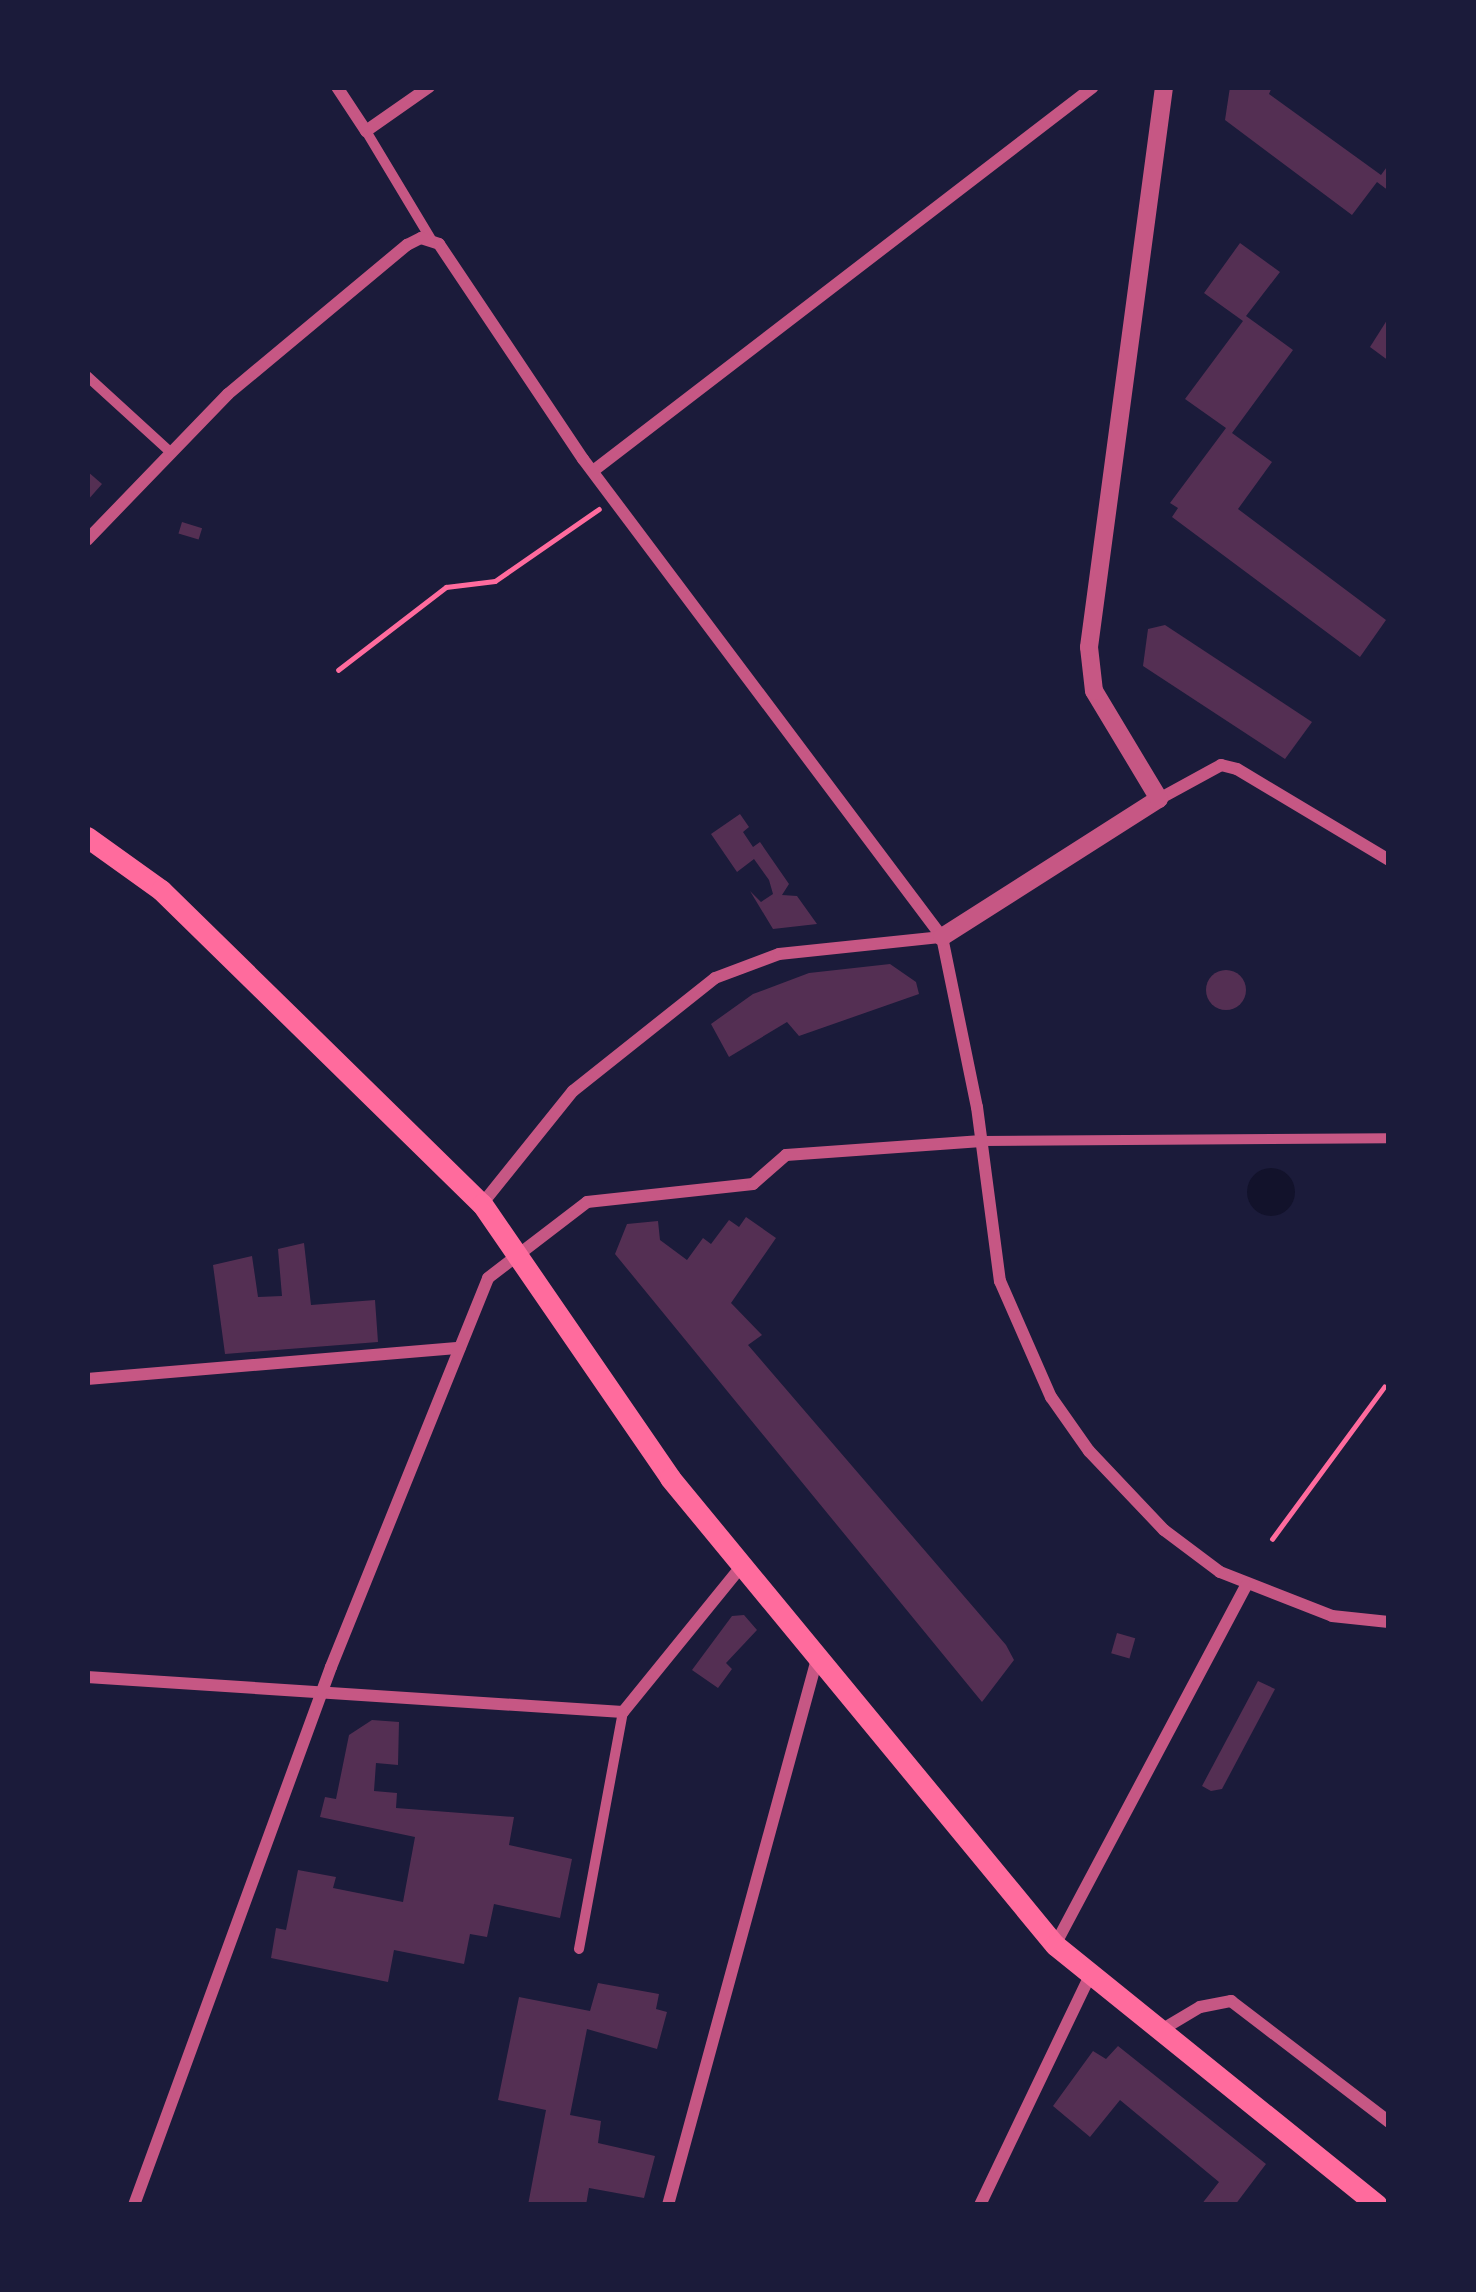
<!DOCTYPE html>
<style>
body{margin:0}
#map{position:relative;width:1476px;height:2292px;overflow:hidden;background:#1b1b3a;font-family:Jost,sans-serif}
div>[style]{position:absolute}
.water>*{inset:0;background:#12122b}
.round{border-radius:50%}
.building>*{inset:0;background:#542f53;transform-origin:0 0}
.path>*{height:4.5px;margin:-2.25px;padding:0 2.25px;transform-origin:2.25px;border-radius:2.25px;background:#ff6b9d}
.pedestrian>*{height:10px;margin:-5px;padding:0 5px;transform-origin:5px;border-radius:5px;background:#c65784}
.minor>*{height:12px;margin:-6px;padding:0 6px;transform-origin:6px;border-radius:6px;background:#c65784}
.tertiary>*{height:18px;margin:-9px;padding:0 9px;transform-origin:9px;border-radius:9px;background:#c65784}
.secondary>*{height:21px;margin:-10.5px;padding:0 10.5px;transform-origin:10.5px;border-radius:10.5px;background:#ff6b9d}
span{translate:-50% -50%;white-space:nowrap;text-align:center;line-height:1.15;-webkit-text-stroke:9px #1b1b3a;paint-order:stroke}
.frame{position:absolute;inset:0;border:90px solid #1b1b3a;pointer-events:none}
</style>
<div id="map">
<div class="water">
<div class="round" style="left:1247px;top:1168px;width:48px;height:48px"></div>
</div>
<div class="building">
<div style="clip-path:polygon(1230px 87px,1272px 87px,1269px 94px,1381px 175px,1389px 164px,1389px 191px,1377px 182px,1352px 215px,1225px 120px)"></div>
<div style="clip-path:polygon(1240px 243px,1280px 272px,1246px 316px,1293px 350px,1232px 433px,1272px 462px,1238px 509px,1386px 620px,1360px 657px,1172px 517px,1178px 508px,1170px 503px,1226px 428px,1185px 399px,1243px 321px,1204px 293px)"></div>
<div style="clip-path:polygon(1389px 317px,1389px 361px,1370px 347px)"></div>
<div style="clip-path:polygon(87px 471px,102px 484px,87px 501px)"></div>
<div style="left:182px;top:522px;width:21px;height:12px;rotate:17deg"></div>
<div style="clip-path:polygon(1165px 625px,1312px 722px,1285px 759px,1143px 666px,1148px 629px)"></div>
<div style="clip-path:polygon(740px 814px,749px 827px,743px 832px,753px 847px,760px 842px,789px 884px,782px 895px,797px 896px,817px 924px,773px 929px,750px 891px,761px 902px,773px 894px,769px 880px,754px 859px,737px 872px,711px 834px)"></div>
<div style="clip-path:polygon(890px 964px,916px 982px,919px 994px,799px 1036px,787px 1022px,729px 1057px,711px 1024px,753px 994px,809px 973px)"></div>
<div class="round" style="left:1206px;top:970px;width:40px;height:40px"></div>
<div style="clip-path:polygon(746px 1217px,776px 1238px,731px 1303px,762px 1335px,748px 1345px,1006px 1645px,1014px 1660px,982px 1702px,615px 1254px,627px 1224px,658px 1221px,660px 1240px,687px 1260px,703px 1238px,711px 1244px,729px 1220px,739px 1227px)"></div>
<div style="clip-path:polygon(304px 1243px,311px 1305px,375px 1300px,378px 1342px,225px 1354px,213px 1265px,252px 1256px,258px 1297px,282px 1296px,278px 1249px)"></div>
<div style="clip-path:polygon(744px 1615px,757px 1630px,726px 1663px,732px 1669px,718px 1688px,692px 1670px,732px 1616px)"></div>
<div style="left:1117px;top:1633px;width:19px;height:21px;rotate:16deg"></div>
<div style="clip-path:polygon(1258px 1681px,1275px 1689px,1222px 1789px,1211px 1791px,1202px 1786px)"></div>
<div style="clip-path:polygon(372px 1720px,399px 1722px,398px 1765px,376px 1763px,374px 1791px,397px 1793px,396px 1808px,514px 1817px,509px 1845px,572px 1859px,560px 1918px,494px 1904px,487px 1937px,470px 1934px,464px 1964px,394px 1950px,388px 1982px,271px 1958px,276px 1928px,286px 1930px,298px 1870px,336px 1877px,333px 1888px,403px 1902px,415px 1837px,320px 1817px,325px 1797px,336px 1799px,349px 1735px)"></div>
<div style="clip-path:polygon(598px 1983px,659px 1994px,656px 2009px,667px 2012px,657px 2049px,587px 2029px,570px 2115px,601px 2121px,598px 2143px,655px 2156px,644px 2198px,589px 2188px,586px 2205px,528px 2205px,546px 2110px,498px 2100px,519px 1997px,590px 2011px)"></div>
<div style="clip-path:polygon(1118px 2046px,1266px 2164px,1235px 2205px,1201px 2205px,1219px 2182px,1120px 2100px,1090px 2137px,1053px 2106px,1093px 2051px,1106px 2059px)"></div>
</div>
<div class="path">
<div style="left:338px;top:670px;width:136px;rotate:-37.5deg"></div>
<div style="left:446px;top:587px;width:49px;rotate:-7deg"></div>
<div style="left:495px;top:581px;width:126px;rotate:-34.7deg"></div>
<div style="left:1272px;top:1539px;width:189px;rotate:-53.6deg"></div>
</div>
<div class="pedestrian">
<div style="left:366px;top:131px;width:126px;rotate:59deg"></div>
<div style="left:87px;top:376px;width:110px;rotate:42.4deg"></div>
<div style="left:982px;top:1141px;width:407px;rotate:-0.4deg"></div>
<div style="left:579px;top:1949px;width:241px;rotate:-79.5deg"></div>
</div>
<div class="minor">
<div style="left:337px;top:87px;width:53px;rotate:56.6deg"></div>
<div style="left:366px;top:131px;width:77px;rotate:-34.9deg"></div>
<div style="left:593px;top:471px;width:630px;rotate:-37.52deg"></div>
<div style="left:87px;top:540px;width:203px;rotate:-46deg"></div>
<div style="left:228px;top:394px;width:233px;rotate:-39.8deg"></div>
<div style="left:407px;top:245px;width:16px;rotate:-27deg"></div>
<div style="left:421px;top:238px;width:19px;rotate:18deg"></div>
<div style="left:439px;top:244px;width:259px;rotate:56.2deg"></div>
<div style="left:583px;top:459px;width:598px;rotate:53.09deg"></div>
<div style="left:942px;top:937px;width:174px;rotate:78.4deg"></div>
<div style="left:977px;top:1107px;width:176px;rotate:82.5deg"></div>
<div style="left:1000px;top:1281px;width:127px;rotate:66.3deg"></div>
<div style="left:1051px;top:1397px;width:66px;rotate:54.9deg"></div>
<div style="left:1089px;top:1451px;width:109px;rotate:46.5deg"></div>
<div style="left:1164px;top:1530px;width:70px;rotate:36.9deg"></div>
<div style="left:1220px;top:1572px;width:120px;rotate:21.4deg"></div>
<div style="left:1332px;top:1616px;width:57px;rotate:6deg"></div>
<div style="left:1159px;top:799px;width:71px;rotate:-28.7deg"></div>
<div style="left:1221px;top:765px;width:16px;rotate:14deg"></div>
<div style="left:1237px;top:769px;width:177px;rotate:30.9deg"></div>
<div style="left:482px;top:1204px;width:145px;rotate:-51.2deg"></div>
<div style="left:573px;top:1091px;width:181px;rotate:-38.5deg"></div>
<div style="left:715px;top:978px;width:68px;rotate:-20.6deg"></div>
<div style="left:779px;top:954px;width:164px;rotate:-6deg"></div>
<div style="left:87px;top:1379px;width:374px;rotate:-4.8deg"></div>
<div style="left:87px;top:1677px;width:537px;rotate:3.74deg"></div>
<div style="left:623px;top:1712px;width:186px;rotate:-50.9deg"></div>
<div style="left:1055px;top:1945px;width:407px;rotate:-62deg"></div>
<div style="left:1158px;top:2032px;width:49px;rotate:-30.8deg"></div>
<div style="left:1200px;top:2007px;width:32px;rotate:-11deg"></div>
<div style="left:1231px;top:2001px;width:199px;rotate:37.4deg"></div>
<div style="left:134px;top:2205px;width:573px;rotate:-69.89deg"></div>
<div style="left:331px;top:1667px;width:419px;rotate:-68deg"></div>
<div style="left:488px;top:1278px;width:125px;rotate:-37.5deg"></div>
<div style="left:587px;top:1202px;width:167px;rotate:-6.2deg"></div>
<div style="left:753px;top:1184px;width:44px;rotate:-41.3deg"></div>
<div style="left:786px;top:1155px;width:196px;rotate:-4.1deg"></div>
<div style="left:668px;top:2205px;width:566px;rotate:-74.74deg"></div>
<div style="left:980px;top:2205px;width:255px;rotate:-64.4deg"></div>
</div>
<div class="tertiary">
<div style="left:942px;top:937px;width:257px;rotate:-32.5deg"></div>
<div style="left:1159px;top:799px;width:126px;rotate:-121deg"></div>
<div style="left:1094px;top:691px;width:44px;rotate:-96.5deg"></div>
<div style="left:1089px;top:647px;width:565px;rotate:-82.37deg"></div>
</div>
<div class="secondary">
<div style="left:87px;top:837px;width:91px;rotate:35.6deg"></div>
<div style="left:161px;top:890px;width:449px;rotate:44.4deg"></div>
<div style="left:482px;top:1204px;width:332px;rotate:55.5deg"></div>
<div style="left:670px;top:1478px;width:605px;rotate:50.5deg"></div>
<div style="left:1055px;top:1945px;width:414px;rotate:38.9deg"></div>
</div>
<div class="frame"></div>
</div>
